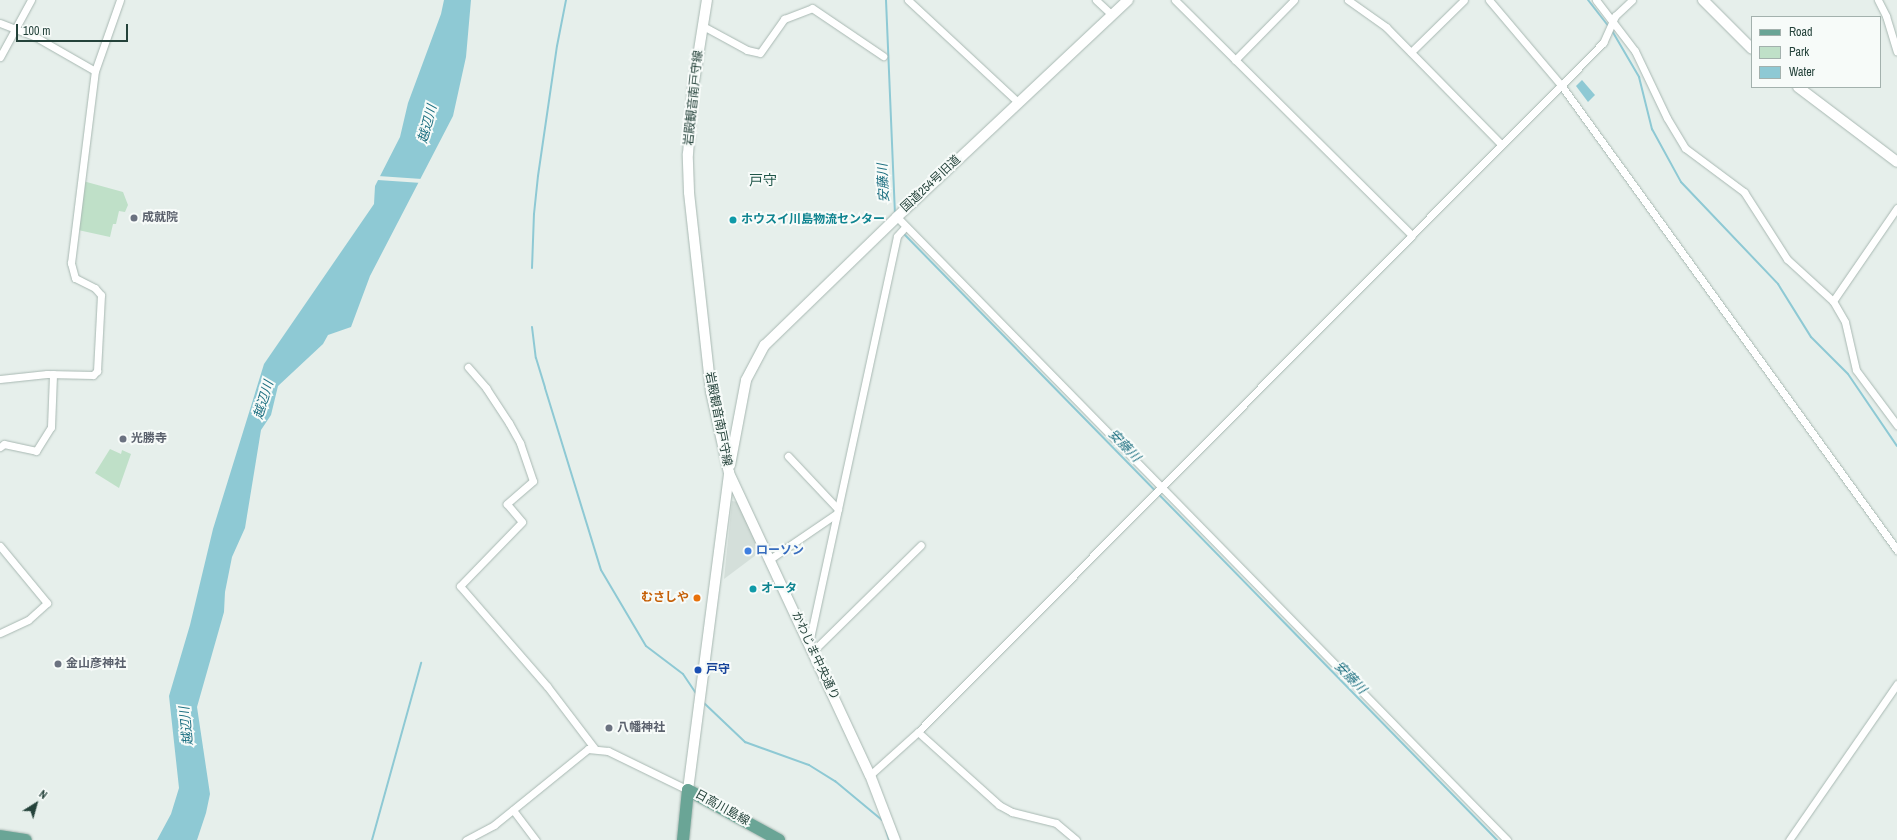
<!DOCTYPE html>
<meta charset="utf-8">
<style>
body{margin:0}
#map{position:relative;width:1897px;height:840px;overflow:hidden;background:#e6efeb;font-family:"Archivo Narrow","Noto Sans JP",sans-serif}
div>[style]{position:absolute}
.built>*{inset:0;background:#d4dfda}
.green>*{inset:0;background:#bfe0c8}
.water>*{inset:0;background:#8ec9d4}
.pier>*{inset:0;background:#e6efeb;transform-origin:0 0}
.stream>*{height:2px;margin:-1px;padding:0 1px;transform-origin:1px;border-radius:1px;background:#8ec9d4}
.roads{filter:drop-shadow(0 0 1px #a8b8b2) drop-shadow(0 0 1px #a8b8b2)}
.street>*{height:7px;margin:-3.5px;padding:0 3.5px;transform-origin:3.5px;border-radius:3.5px;background:#fff}
.secondary>*{height:10px;margin:-5px;padding:0 5px;transform-origin:5px;border-radius:5px;background:#fff}
.primary>*{height:12px;margin:-6px;padding:0 6px;transform-origin:6px;border-radius:6px;background:#6aa596}
.dots>*{width:11px;height:11px;translate:-50% -50%;box-sizing:border-box;border:2px solid #f7fbf9;border-radius:50%}
span{translate:-50% -50%;white-space:nowrap;text-align:center;line-height:1.15;-webkit-text-stroke:4px #f7fbf9;paint-order:stroke}
.street-label{font-size:12px;color:#24423a}
.worship-label{font-size:12px;color:#5b616d;font-weight:700}
.left{translate:0 -50%;text-align:left}
.culture-label{font-size:12px;color:#0d838f;font-weight:700}
.shop-label{font-size:12px;color:#366cbe;font-weight:700}
.food-label{font-size:12px;color:#c56008;font-weight:700}
.right{translate:-100% -50%;text-align:right}
.transit-label{font-size:12px;color:#164399;font-weight:700}
.water-label{font-size:13px;color:#1c6f80;font-style:italic}
.quarter-label{font-size:14px;color:#1f5548}
.legend{position:absolute;left:1751px;top:16px;width:130px;height:72px;box-sizing:border-box;background:#f7fbf9;border:1px solid #a3b1ad;margin:0;padding:5px 7px;list-style:none;font-size:12px;color:#24423a}
.legend li{display:flex;align-items:center;gap:8px;height:20px}
.legend b{width:20px;border:1px solid #a3b1ad}
.north{position:absolute;left:16px;top:784px;width:40px;height:40px;-webkit-text-stroke:3px #f7fbf9;paint-order:stroke;rotate:37deg;font-size:11px;font-weight:700;line-height:16px;text-align:center;color:#24423a}
.north::after{content:'';display:block;margin:auto;width:14px;height:18px;background:#24423a;clip-path:polygon(50% 0,100% 100%,50% 72%,0 100%)}
.scale{position:absolute;left:16px;top:24px;width:112px;height:18px;box-sizing:border-box;border:2px solid #24423a;border-top:0;padding-left:5px;font-size:12px;line-height:14px;white-space:nowrap;color:#24423a;-webkit-text-stroke:3px #f7fbf9;paint-order:stroke}
</style>
<div id="map">
<div class="built">
<div style="clip-path:polygon(732px 501px,738px 502px,760px 552px,724px 579px)"></div>
</div>
<div class="green">
<div style="clip-path:polygon(83px 181px,123px 192px,128px 205px,125px 212px,119px 211px,116px 224px,113px 224px,110px 237px,78px 230px)"></div>
<div style="clip-path:polygon(110px 449px,121px 454px,122px 450px,131px 454px,119px 488px,95px 473px)"></div>
</div>
<div class="water">
<div style="clip-path:polygon(444px 0,471px 0,466px 57px,453px 116px,370px 276px,351px 327px,328px 335px,323px 344px,278px 386px,271px 415px,261px 430px,245px 528px,232px 557px,225px 592px,224px 612px,197px 707px,210px 794px,206px 813px,197px 840px,157px 840px,171px 814px,179px 788px,169px 696px,190px 625px,213px 529px,264px 364px,374px 204px,375px 186px,400px 137px,408px 103px,441px 14px)"></div>
<div style="clip-path:polygon(1582px 80px,1595px 95px,1588px 102px,1576px 86px)"></div>
</div>
<div class="pier">
<div style="left:378px;top:176px;width:44px;height:4px;rotate:4deg"></div>
</div>
<div class="stream">
<div style="left:886px;top:0;width:214px;rotate:87.6deg"></div>
<div style="left:1588px;top:0;width:33px;rotate:52deg"></div>
<div style="left:1611px;top:29px;width:56px;rotate:59.7deg"></div>
<div style="left:1639px;top:77px;width:54px;rotate:76deg"></div>
<div style="left:1652px;top:129px;width:60px;rotate:61.3deg"></div>
<div style="left:1681px;top:182px;width:141px;rotate:46.4deg"></div>
<div style="left:1778px;top:284px;width:62px;rotate:58.1deg"></div>
<div style="left:1811px;top:337px;width:52px;rotate:45deg"></div>
<div style="left:1848px;top:374px;width:87px;rotate:55.8deg"></div>
<div style="left:903px;top:233px;width:849px;rotate:45.62deg"></div>
<div style="left:532px;top:268px;width:54px;rotate:-87.9deg"></div>
<div style="left:534px;top:214px;width:38px;rotate:-84deg"></div>
<div style="left:538px;top:176px;width:131px;rotate:-81.7deg"></div>
<div style="left:557px;top:46px;width:47px;rotate:-78.9deg"></div>
<div style="left:532px;top:327px;width:31px;rotate:83deg"></div>
<div style="left:536px;top:358px;width:31px;rotate:73deg"></div>
<div style="left:545px;top:388px;width:190px;rotate:72.9deg"></div>
<div style="left:601px;top:570px;width:88px;rotate:59.4deg"></div>
<div style="left:646px;top:646px;width:46px;rotate:37.1deg"></div>
<div style="left:683px;top:674px;width:25px;rotate:56deg"></div>
<div style="left:704px;top:703px;width:57px;rotate:43.6deg"></div>
<div style="left:745px;top:742px;width:68px;rotate:19.8deg"></div>
<div style="left:809px;top:765px;width:31px;rotate:32deg"></div>
<div style="left:835px;top:781px;width:61px;rotate:39.7deg"></div>
<div style="left:886px;top:830px;width:10px;rotate:73deg"></div>
<div style="left:372px;top:840px;width:184px;rotate:-74.5deg"></div>
</div>
<div class="roads">
<div class="street">
<div style="left:908px;top:0;width:151px;rotate:42.9deg"></div>
<div style="left:1096px;top:0;width:22px;rotate:43deg"></div>
<div style="left:1175px;top:0;width:334px;rotate:44.8deg"></div>
<div style="left:1348px;top:0;width:47px;rotate:35.4deg"></div>
<div style="left:1386px;top:27px;width:165px;rotate:45.5deg"></div>
<div style="left:1489px;top:0;width:111px;rotate:49.7deg"></div>
<div style="left:1561px;top:85px;width:574px;rotate:54.15deg"></div>
<div style="left:1596px;top:0;width:64px;rotate:52.6deg"></div>
<div style="left:1635px;top:51px;width:74px;rotate:64.5deg"></div>
<div style="left:1667px;top:118px;width:35px;rotate:59deg"></div>
<div style="left:1685px;top:148px;width:74px;rotate:36.7deg"></div>
<div style="left:1744px;top:192px;width:80px;rotate:57.3deg"></div>
<div style="left:1787px;top:259px;width:62px;rotate:42.4deg"></div>
<div style="left:1833px;top:301px;width:24px;rotate:60deg"></div>
<div style="left:1845px;top:322px;width:49px;rotate:77.1deg"></div>
<div style="left:1856px;top:370px;width:69px;rotate:53.3deg"></div>
<div style="left:1878px;top:0;width:18px;rotate:63deg"></div>
<div style="left:1886px;top:16px;width:37px;rotate:73deg"></div>
<div style="left:0;top:23px;width:36px;rotate:21deg"></div>
<div style="left:34px;top:36px;width:70px;rotate:29.8deg"></div>
<div style="left:703px;top:26px;width:50px;rotate:28.6deg"></div>
<div style="left:747px;top:50px;width:13px;rotate:13deg"></div>
<div style="left:760px;top:53px;width:42px;rotate:-54.8deg"></div>
<div style="left:784px;top:19px;width:30px;rotate:-21deg"></div>
<div style="left:812px;top:8px;width:86px;rotate:34.1deg"></div>
<div style="left:1411px;top:52px;width:74px;rotate:-44.5deg"></div>
<div style="left:0;top:57px;width:65px;rotate:-61.5deg"></div>
<div style="left:1235px;top:60px;width:84px;rotate:-45.5deg"></div>
<div style="left:897px;top:217px;width:872px;rotate:45.6deg"></div>
<div style="left:1833px;top:301px;width:113px;rotate:-55.5deg"></div>
<div style="left:468px;top:367px;width:28px;rotate:49deg"></div>
<div style="left:486px;top:388px;width:42px;rotate:56.7deg"></div>
<div style="left:509px;top:423px;width:23px;rotate:61deg"></div>
<div style="left:520px;top:443px;width:40px;rotate:71.1deg"></div>
<div style="left:533px;top:481px;width:35px;rotate:139deg"></div>
<div style="left:507px;top:504px;width:23px;rotate:50deg"></div>
<div style="left:522px;top:522px;width:89px;rotate:134.1deg"></div>
<div style="left:460px;top:586px;width:133px;rotate:49deg"></div>
<div style="left:547px;top:686px;width:79px;rotate:52.7deg"></div>
<div style="left:0;top:379px;width:47px;rotate:-6.1deg"></div>
<div style="left:47px;top:374px;width:46px;rotate:1.2deg"></div>
<div style="left:93px;top:375px;width:6px;rotate:-45deg"></div>
<div style="left:97px;top:371px;width:76px;rotate:-87deg"></div>
<div style="left:101px;top:295px;width:9px;rotate:-131deg"></div>
<div style="left:95px;top:288px;width:22px;rotate:-153deg"></div>
<div style="left:75px;top:278px;width:16px;rotate:-105deg"></div>
<div style="left:71px;top:263px;width:193px;rotate:-82.9deg"></div>
<div style="left:95px;top:71px;width:75px;rotate:-70.6deg"></div>
<div style="left:0;top:447px;width:5px;rotate:-37deg"></div>
<div style="left:4px;top:444px;width:33px;rotate:12deg"></div>
<div style="left:36px;top:451px;width:28px;rotate:-58deg"></div>
<div style="left:51px;top:427px;width:53px;rotate:-87.8deg"></div>
<div style="left:788px;top:456px;width:73px;rotate:46.7deg"></div>
<div style="left:0;top:546px;width:74px;rotate:50.5deg"></div>
<div style="left:47px;top:603px;width:25px;rotate:138deg"></div>
<div style="left:28px;top:620px;width:31px;rotate:155deg"></div>
<div style="left:770px;top:559px;width:80px;rotate:-34.3deg"></div>
<div style="left:809px;top:643px;width:416px;rotate:-77.8deg"></div>
<div style="left:897px;top:236px;width:13px;rotate:-48deg"></div>
<div style="left:813px;top:651px;width:151px;rotate:-44.5deg"></div>
<div style="left:918px;top:732px;width:109px;rotate:42deg"></div>
<div style="left:999px;top:805px;width:15px;rotate:28deg"></div>
<div style="left:1012px;top:812px;width:45px;rotate:14deg"></div>
<div style="left:1056px;top:823px;width:26px;rotate:40deg"></div>
<div style="left:870px;top:775px;width:64px;rotate:-41.9deg"></div>
<div style="left:918px;top:732px;width:972px;rotate:-45.17deg"></div>
<div style="left:1603px;top:43px;width:30px;rotate:-66deg"></div>
<div style="left:1615px;top:16px;width:23px;rotate:-43deg"></div>
<div style="left:513px;top:810px;width:38px;rotate:53deg"></div>
<div style="left:466px;top:840px;width:32px;rotate:-28deg"></div>
<div style="left:494px;top:825px;width:121px;rotate:-39deg"></div>
<div style="left:588px;top:749px;width:20px;rotate:6deg"></div>
<div style="left:608px;top:751px;width:89px;rotate:26deg"></div>
<div style="left:1789px;top:840px;width:190px;rotate:-55.3deg"></div>
</div>
<div class="secondary">
<div style="left:1703px;top:0;width:69px;rotate:45deg"></div>
<div style="left:1798px;top:87px;width:124px;rotate:37.1deg"></div>
<div style="left:730px;top:465px;width:86px;rotate:-79.3deg"></div>
<div style="left:746px;top:380px;width:40px;rotate:-62deg"></div>
<div style="left:765px;top:345px;width:184px;rotate:-44.1deg"></div>
<div style="left:897px;top:217px;width:317px;rotate:-43.2deg"></div>
<div style="left:729px;top:473px;width:333px;rotate:65deg"></div>
<div style="left:870px;top:775px;width:70px;rotate:69deg"></div>
<div style="left:688px;top:790px;width:320px;rotate:-82.6deg"></div>
<div style="left:729px;top:473px;width:83px;rotate:-102.5deg"></div>
<div style="left:711px;top:392px;width:201px;rotate:-96.3deg"></div>
<div style="left:689px;top:192px;width:38px;rotate:-92deg"></div>
<div style="left:688px;top:154px;width:66px;rotate:-85.7deg"></div>
<div style="left:693px;top:88px;width:89px;rotate:-81deg"></div>
</div>
<div class="primary">
<div style="left:0;top:836px;width:26px;rotate:9deg"></div>
<div style="left:683px;top:840px;width:50px;rotate:-84.3deg"></div>
<div style="left:688px;top:790px;width:104px;rotate:28.8deg"></div>
</div>
</div>
<div class="dots">
<div style="left:134px;top:218px;background:#6b7280"></div>
<div style="left:733px;top:220px;background:#0f9aa8"></div>
<div style="left:123px;top:439px;background:#6b7280"></div>
<div style="left:748px;top:551px;background:#3f7fe0"></div>
<div style="left:753px;top:589px;background:#0f9aa8"></div>
<div style="left:697px;top:598px;background:#e8710a"></div>
<div style="left:58px;top:664px;background:#6b7280"></div>
<div style="left:698px;top:670px;background:#1a4fb4"></div>
<div style="left:609px;top:728px;background:#6b7280"></div>
</div>
<div class="street-label">
<span style="left:694px;top:98px;rotate:-84deg">岩殿観音南戸守線</span>
<span style="left:931px;top:184px;rotate:-43deg">国道254号旧道</span>
<span style="left:718px;top:419px;rotate:79deg">岩殿観音南戸守線</span>
<span style="left:815px;top:656px;rotate:65deg">かわじま中央通り</span>
<span style="left:722px;top:808px;rotate:29deg">日高川島線</span>
</div>
<div class="worship-label">
<span class="left" style="left:142px;top:218px">成就院</span>
<span class="left" style="left:131px;top:439px">光勝寺</span>
<span class="left" style="left:66px;top:664px">金山彦神社</span>
<span class="left" style="left:617px;top:728px">八幡神社</span>
</div>
<div class="culture-label">
<span class="left" style="left:741px;top:220px">ホウスイ川島物流センター</span>
<span class="left" style="left:761px;top:589px">オータ</span>
</div>
<div class="shop-label">
<span class="left" style="left:756px;top:551px">ローソン</span>
</div>
<div class="food-label">
<span class="right" style="left:689px;top:598px">むさしや</span>
</div>
<div class="transit-label">
<span class="left" style="left:706px;top:670px">戸守</span>
</div>
<div class="water-label">
<span style="left:428px;top:124px;rotate:-75deg">越辺川</span>
<span style="left:884px;top:183px;rotate:-93deg">安藤川</span>
<span style="left:264px;top:400px;rotate:-73deg">越辺川</span>
<span style="left:1124px;top:446px;rotate:46deg">安藤川</span>
<span style="left:1350px;top:678px;rotate:46deg">安藤川</span>
<span style="left:187px;top:726px;rotate:-96deg">越辺川</span>
</div>
<div class="quarter-label">
<span style="left:763px;top:180px">戸守</span>
</div>
<ul class="legend">
<li><b style="height:5px;background:#6aa596"></b>Road</li>
<li><b style="height:11px;background:#bfe0c8"></b>Park</li>
<li><b style="height:11px;background:#8ec9d4"></b>Water</li>
</ul>
<div class="north">N</div>
<div class="scale">100 m</div>
</div>
